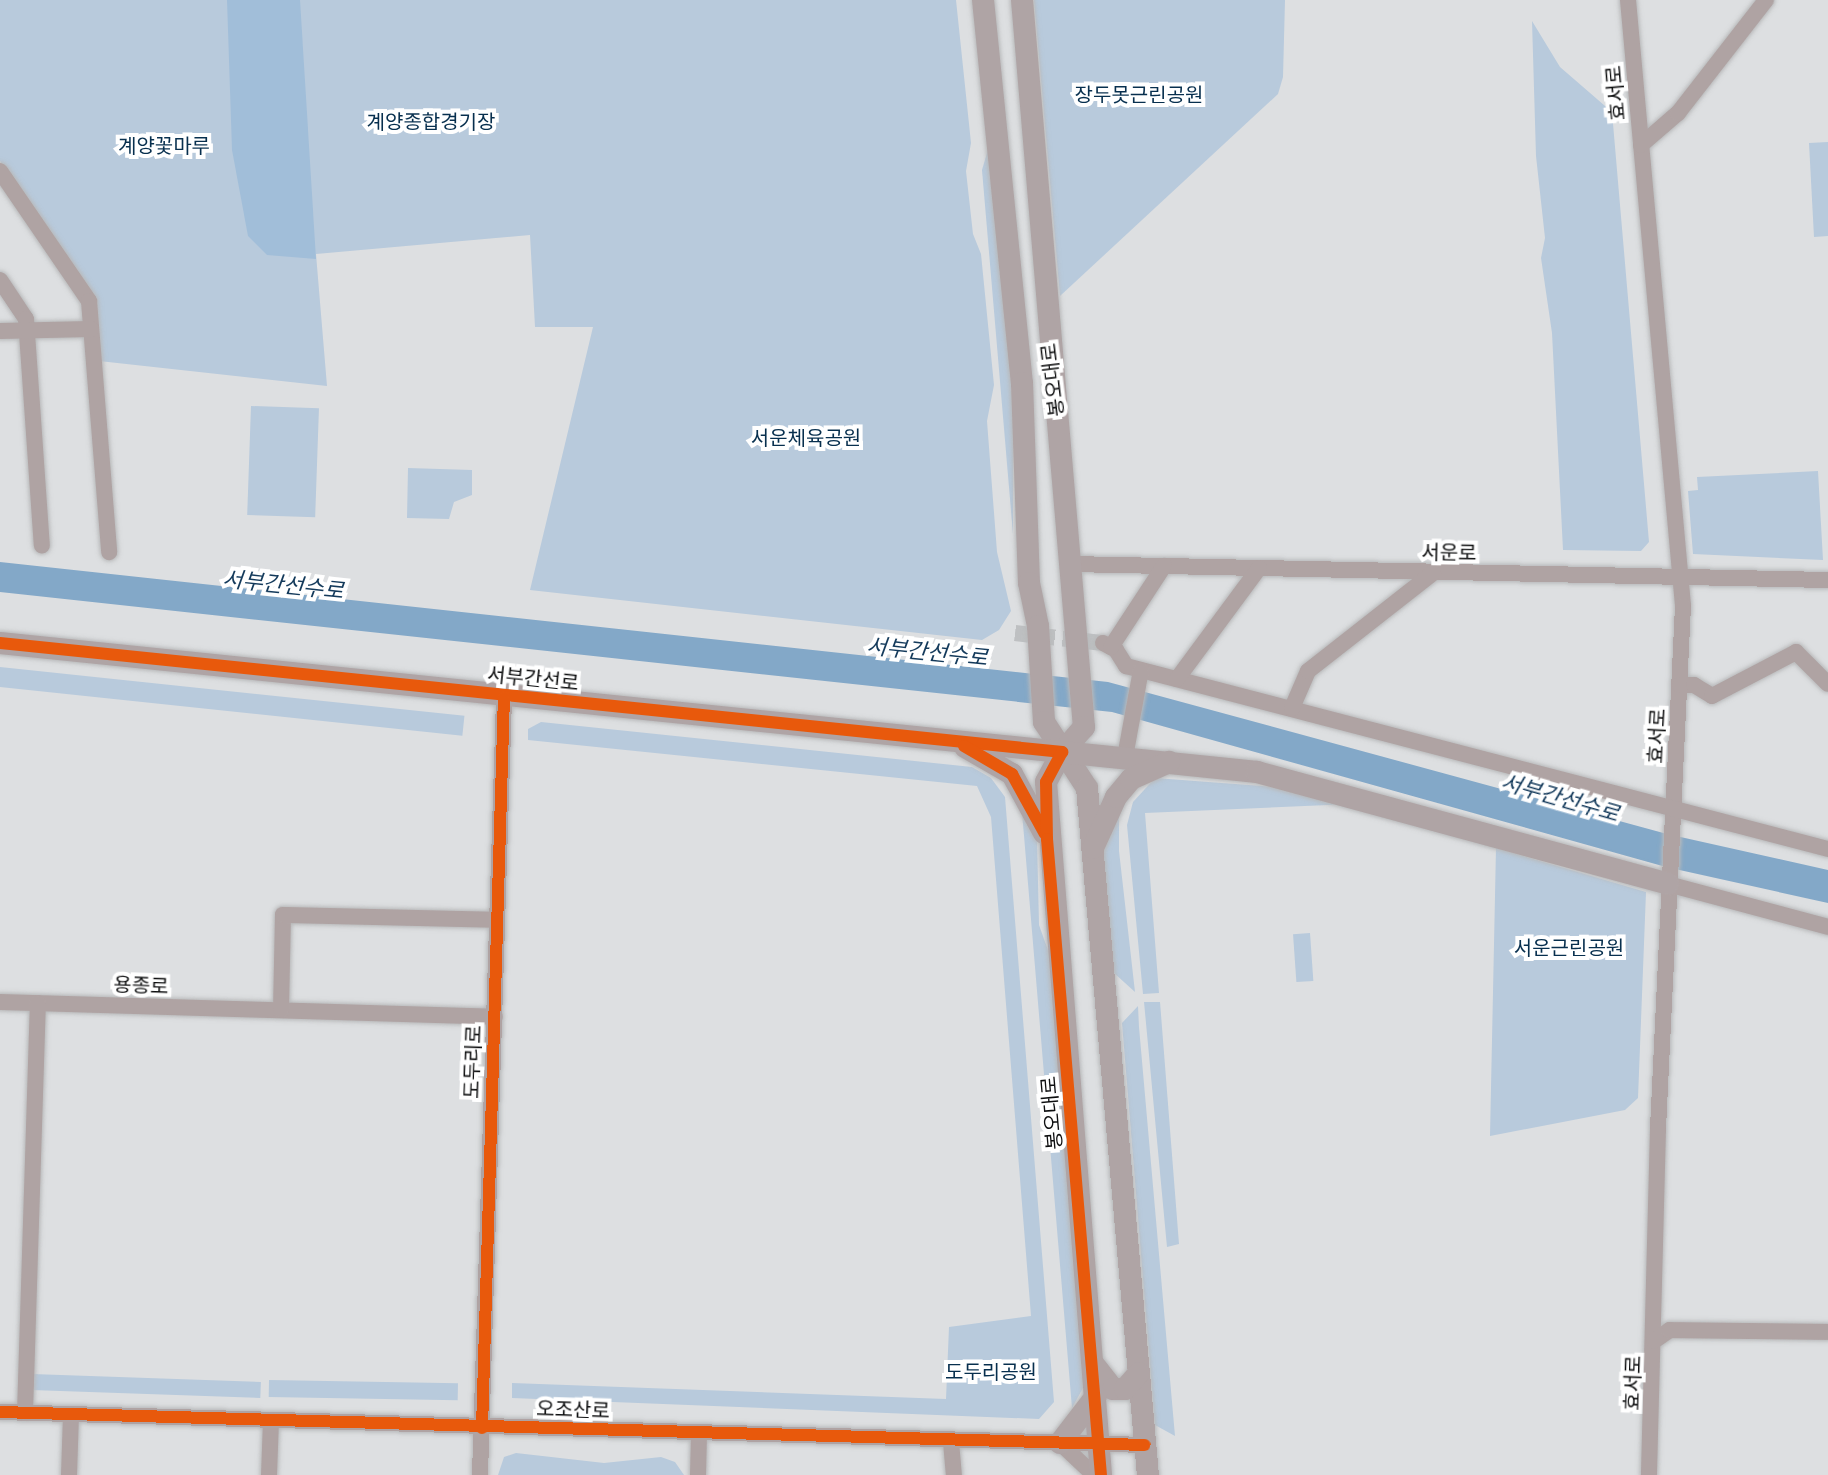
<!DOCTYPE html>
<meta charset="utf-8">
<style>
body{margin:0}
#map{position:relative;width:1828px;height:1475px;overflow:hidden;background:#dddfe1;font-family:Inter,"Noto Sans KR",sans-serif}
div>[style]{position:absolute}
.green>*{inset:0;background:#b8cadc;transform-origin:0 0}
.forest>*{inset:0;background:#a1bed9}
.water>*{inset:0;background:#83a8c8}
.minor-tunnel>*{height:16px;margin-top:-8px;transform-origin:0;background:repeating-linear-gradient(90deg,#bec0c2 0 16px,transparent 0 24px)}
.roads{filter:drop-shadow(0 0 2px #b8b9ba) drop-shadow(0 0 2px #b8b9ba)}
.minor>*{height:16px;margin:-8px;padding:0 8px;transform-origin:8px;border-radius:8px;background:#afa3a3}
.major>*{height:22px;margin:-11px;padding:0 11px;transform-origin:11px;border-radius:11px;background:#afa4a5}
.cycleway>*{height:12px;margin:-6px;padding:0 6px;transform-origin:6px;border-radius:6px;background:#e8590c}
span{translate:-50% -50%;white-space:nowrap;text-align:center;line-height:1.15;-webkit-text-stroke:8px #fff;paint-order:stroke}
.street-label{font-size:20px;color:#0d0e0f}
.park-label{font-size:20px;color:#072f4e}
.water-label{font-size:22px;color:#143a5b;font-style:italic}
</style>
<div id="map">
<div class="green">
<div style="clip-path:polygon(0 0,956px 0,971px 143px,966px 171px,973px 234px,981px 254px,994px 385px,987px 421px,997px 552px,1011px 611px,999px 630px,982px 640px,530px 590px,593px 327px,535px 327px,530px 235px,316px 254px,327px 386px,99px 361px,94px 297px,0 161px)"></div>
<div style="clip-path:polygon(1034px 0,1285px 0,1283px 77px,1278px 94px,1060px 296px)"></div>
<div style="clip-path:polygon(1532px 21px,1560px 67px,1612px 112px,1649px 542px,1641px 551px,1563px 550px,1552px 333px,1541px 258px,1545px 238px,1536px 156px)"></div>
<div style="clip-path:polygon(1828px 142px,1828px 236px,1814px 237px,1809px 143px)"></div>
<div style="clip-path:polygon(989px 146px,1013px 403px,1013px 534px,982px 170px)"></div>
<div style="left:251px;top:406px;width:68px;height:109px;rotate:2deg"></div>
<div style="clip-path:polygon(408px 468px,472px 470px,472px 495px,454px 502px,449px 519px,407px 518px)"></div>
<div style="clip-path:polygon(1818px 471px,1823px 560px,1693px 554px,1688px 491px,1698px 490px,1697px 477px)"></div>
<div style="left:0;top:667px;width:467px;height:20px;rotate:6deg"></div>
<div style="clip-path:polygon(541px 722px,972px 767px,991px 778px,1005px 797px,1054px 1402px,1039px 1419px,512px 1398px,512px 1383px,946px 1399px,949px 1327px,1031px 1316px,991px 817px,977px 786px,528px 740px,528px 729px)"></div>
<div style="clip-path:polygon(1155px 778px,1275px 787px,1351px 804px,1145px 813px,1159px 993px,1143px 994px,1127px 825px,1133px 802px)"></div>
<div style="clip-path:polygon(1119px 806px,1119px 851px,1135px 992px,1114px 973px,1103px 854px)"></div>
<div style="clip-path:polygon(1022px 812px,1037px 839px,1039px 925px,1049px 953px,1088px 1379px,1072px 1408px)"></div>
<div style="clip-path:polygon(1496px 848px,1646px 892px,1638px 1098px,1625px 1110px,1490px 1136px)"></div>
<div style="left:1310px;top:933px;width:48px;height:17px;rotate:86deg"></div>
<div style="clip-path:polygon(1144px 1002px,1160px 1002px,1179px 1244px,1167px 1247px)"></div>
<div style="clip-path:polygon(1138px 1006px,1139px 1027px,1175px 1436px,1155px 1425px,1122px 1023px)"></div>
<div style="left:32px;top:1374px;width:229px;height:16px;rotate:2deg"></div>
<div style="left:269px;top:1380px;width:189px;height:17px;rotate:1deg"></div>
<div style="clip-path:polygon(516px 1453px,604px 1463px,661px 1457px,675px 1462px,684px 1475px,498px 1475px,504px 1457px)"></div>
</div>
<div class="forest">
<div style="clip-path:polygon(227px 0,300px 0,316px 259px,267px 255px,248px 236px,232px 150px)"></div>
</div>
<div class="water">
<div style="clip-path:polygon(0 562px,1108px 682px,1667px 834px,1828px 870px,1828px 903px,1666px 867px,1112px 712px,0 592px)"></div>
</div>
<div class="minor-tunnel">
<div style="left:1015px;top:633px;width:89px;rotate:6.5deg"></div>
</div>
<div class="roads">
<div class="minor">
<div style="left:1628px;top:0;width:608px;rotate:84.81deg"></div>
<div style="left:1683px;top:606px;width:524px;rotate:92.74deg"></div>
<div style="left:1658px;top:1129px;width:346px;rotate:91.5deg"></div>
<div style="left:1641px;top:145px;width:49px;rotate:-40.9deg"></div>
<div style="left:1678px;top:113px;width:143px;rotate:-52.1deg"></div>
<div style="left:0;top:171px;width:158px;rotate:55.6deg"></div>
<div style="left:89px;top:301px;width:252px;rotate:85.4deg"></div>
<div style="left:0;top:280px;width:47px;rotate:56.3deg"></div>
<div style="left:26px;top:319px;width:227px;rotate:86deg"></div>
<div style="left:0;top:331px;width:91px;rotate:-1.3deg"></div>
<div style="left:1070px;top:564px;width:758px;rotate:1.21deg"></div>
<div style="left:1103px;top:643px;width:15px;rotate:28deg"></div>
<div style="left:1116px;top:650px;width:19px;rotate:58deg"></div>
<div style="left:1126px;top:666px;width:725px;rotate:14.61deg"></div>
<div style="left:1111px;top:647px;width:97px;rotate:-56.8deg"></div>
<div style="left:1177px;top:679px;width:138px;rotate:-53.5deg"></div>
<div style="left:1680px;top:685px;width:14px"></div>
<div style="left:1694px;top:685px;width:21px;rotate:31deg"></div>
<div style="left:1712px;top:696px;width:95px;rotate:-27.6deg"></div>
<div style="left:1796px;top:652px;width:45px;rotate:45deg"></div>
<div style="left:1292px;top:708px;width:40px;rotate:-66.6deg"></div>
<div style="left:1308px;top:671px;width:159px;rotate:-38.1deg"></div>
<div style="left:1125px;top:757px;width:88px;rotate:-79.6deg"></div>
<div style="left:1668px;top:884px;width:166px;rotate:15deg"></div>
<div style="left:0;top:1002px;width:495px;rotate:1.7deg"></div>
<div style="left:281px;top:1010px;width:95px;rotate:-88.8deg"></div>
<div style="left:283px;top:915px;width:214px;rotate:1.3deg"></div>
<div style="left:1654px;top:1341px;width:19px;rotate:-35deg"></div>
<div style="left:1670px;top:1330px;width:158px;rotate:0.7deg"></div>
<div style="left:0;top:1412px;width:1145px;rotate:1.65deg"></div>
<div style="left:25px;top:1413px;width:410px;rotate:-88.2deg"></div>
<div style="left:951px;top:1442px;width:33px;rotate:85deg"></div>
<div style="left:1060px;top:1443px;width:47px;rotate:43.3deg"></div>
<div style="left:69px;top:1475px;width:60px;rotate:-88.1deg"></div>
<div style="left:269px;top:1475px;width:54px;rotate:-87.9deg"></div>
<div style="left:480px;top:1475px;width:778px;rotate:-88.23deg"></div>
<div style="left:698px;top:1475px;width:41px;rotate:-88.6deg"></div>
</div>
<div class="major">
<div style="left:983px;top:0;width:385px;rotate:84.2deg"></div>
<div style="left:1022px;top:383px;width:200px;rotate:88deg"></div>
<div style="left:1029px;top:583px;width:44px;rotate:78.2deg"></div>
<div style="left:1038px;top:626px;width:96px;rotate:86.4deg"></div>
<div style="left:1044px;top:722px;width:79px;rotate:56.9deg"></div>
<div style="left:1087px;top:788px;width:690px;rotate:84.93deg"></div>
<div style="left:1022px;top:0;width:730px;rotate:85.13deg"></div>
<div style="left:1084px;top:727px;width:33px;rotate:131deg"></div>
<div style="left:1062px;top:752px;width:34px;rotate:118deg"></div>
<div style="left:1046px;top:782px;width:695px;rotate:85.46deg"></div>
<div style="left:0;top:643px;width:1264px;rotate:5.86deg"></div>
<div style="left:1257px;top:772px;width:426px;rotate:15.2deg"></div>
<div style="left:965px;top:747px;width:54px;rotate:29.9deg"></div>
<div style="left:1012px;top:774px;width:67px;rotate:61.5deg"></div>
<div style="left:1093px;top:848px;width:56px;rotate:-65.7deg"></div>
<div style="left:1116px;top:797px;width:23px;rotate:-50deg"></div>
<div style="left:1131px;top:779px;width:42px;rotate:-24.1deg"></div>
<div style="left:1095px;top:1366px;width:29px;rotate:52deg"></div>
<div style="left:1113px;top:1389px;width:12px"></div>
<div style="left:1125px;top:1389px;width:21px;rotate:-49deg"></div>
<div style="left:1060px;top:1443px;width:59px;rotate:-52.5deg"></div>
</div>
</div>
<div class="cycleway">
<div style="left:0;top:643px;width:1068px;rotate:5.86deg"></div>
<div style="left:964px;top:746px;width:56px;rotate:30.3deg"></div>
<div style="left:1012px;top:774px;width:68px;rotate:61.2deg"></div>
<div style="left:1062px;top:752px;width:34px;rotate:118deg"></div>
<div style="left:1046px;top:782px;width:57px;rotate:89deg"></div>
<div style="left:1047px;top:839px;width:638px;rotate:85.15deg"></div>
<div style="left:0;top:1412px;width:1145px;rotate:1.65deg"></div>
<div style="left:482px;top:1428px;width:731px;rotate:-88.28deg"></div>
</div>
<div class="street-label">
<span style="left:1616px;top:93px;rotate:-95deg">효서로</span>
<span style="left:1053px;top:380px;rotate:-97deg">봉오대로</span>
<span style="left:1449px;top:553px;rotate:1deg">서운로</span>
<span style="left:533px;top:679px;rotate:6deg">서부간선로</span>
<span style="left:1657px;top:736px;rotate:-87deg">효서로</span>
<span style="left:141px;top:986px;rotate:2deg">용종로</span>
<span style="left:473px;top:1062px;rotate:-88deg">도두리로</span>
<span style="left:1052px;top:1113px;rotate:-95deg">봉오대로</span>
<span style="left:1633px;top:1383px;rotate:-88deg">효서로</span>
<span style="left:573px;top:1410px;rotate:2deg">오조산로</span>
</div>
<div class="park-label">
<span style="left:1139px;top:95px">장두못근린공원</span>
<span style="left:431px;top:122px">계양종합경기장</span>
<span style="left:164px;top:146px">계양꽃마루</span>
<span style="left:806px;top:438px">서운체육공원</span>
<span style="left:1569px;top:948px">서운근린공원</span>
<span style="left:991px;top:1372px">도두리공원</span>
</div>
<div class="water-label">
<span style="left:283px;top:585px;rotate:6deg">서부간선수로</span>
<span style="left:927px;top:652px;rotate:6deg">서부간선수로</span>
<span style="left:1560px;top:798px;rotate:16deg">서부간선수로</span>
</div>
</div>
